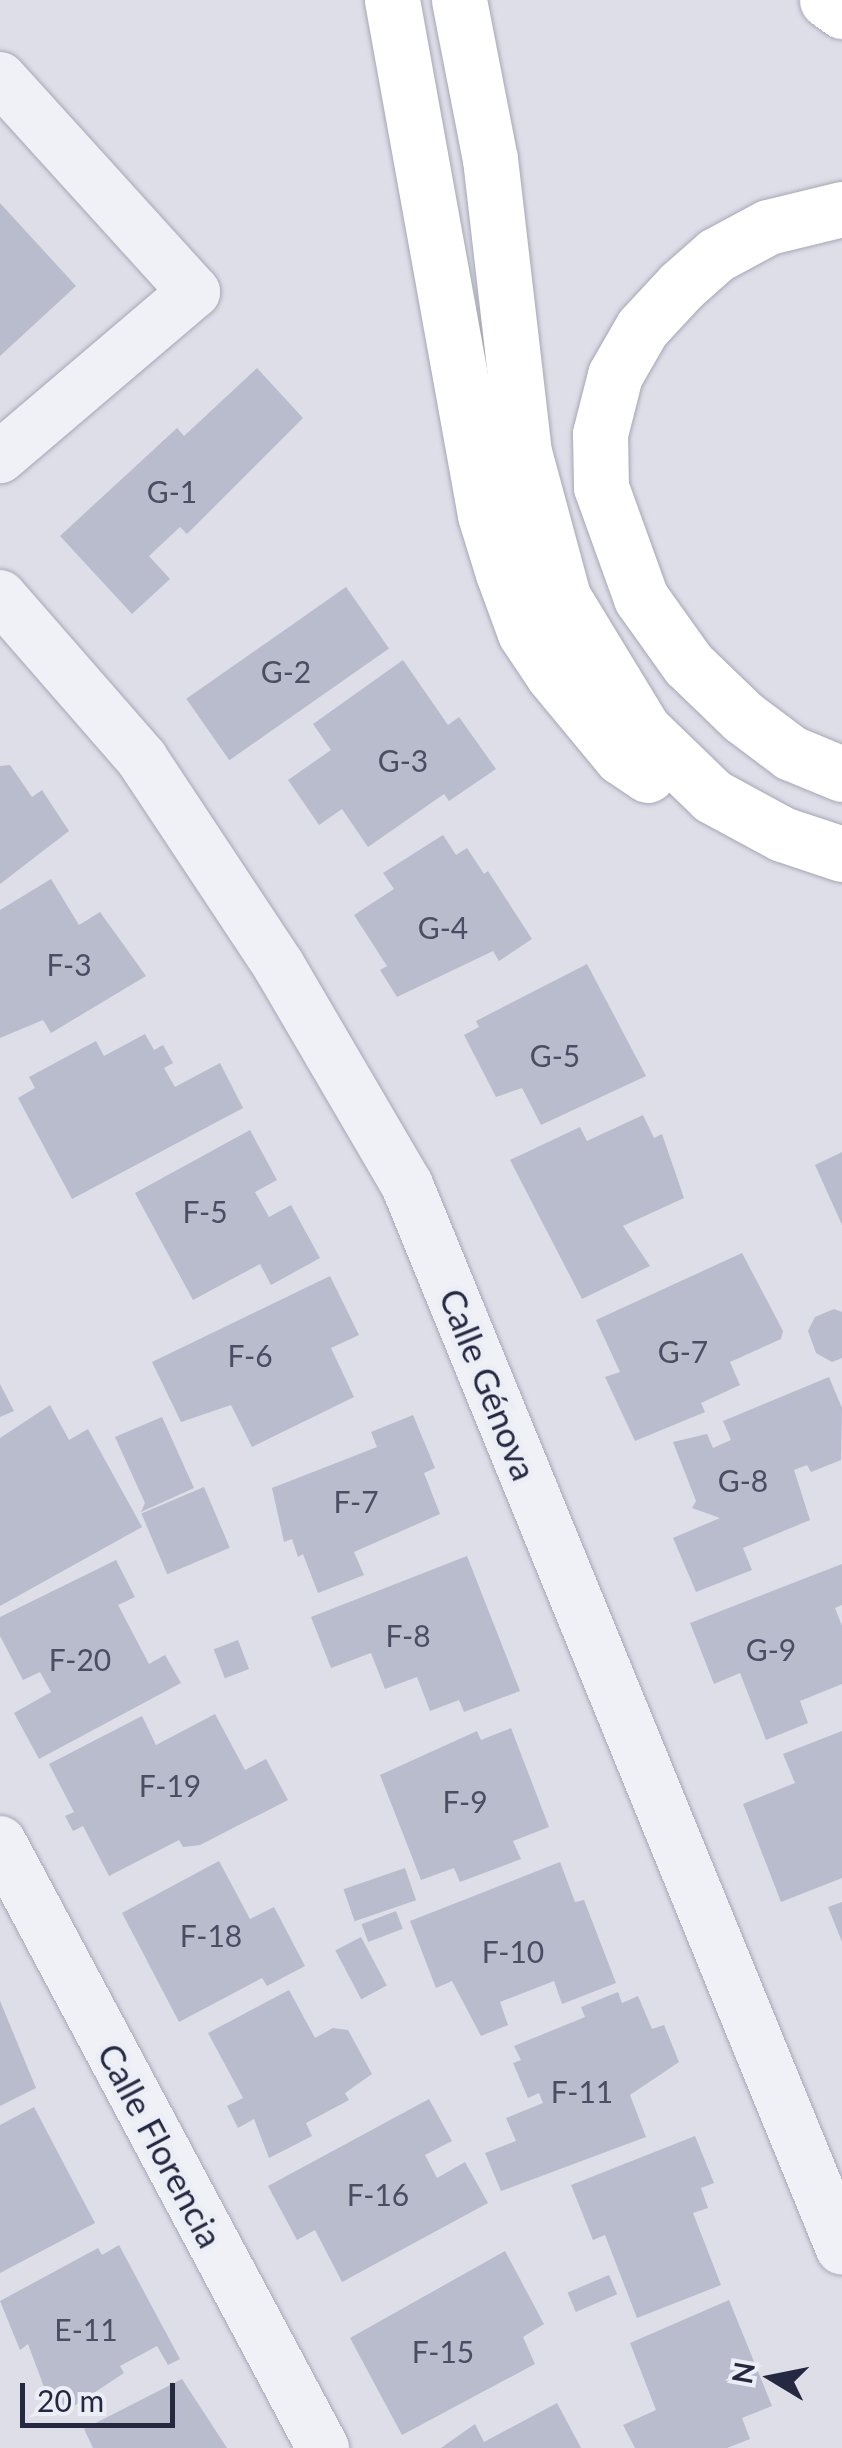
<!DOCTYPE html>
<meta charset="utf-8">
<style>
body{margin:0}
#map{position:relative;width:842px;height:2448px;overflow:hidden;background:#dddee8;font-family:Lato,sans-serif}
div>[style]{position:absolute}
.building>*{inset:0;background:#b9bccc;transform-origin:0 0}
.roads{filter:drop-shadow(0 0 2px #a6a7b6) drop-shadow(0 0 2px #a6a7b6)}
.minor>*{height:52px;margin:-26px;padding:0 26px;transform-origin:26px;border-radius:26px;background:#f0f1f6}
.motorway>*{height:55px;margin:-27.5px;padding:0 27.5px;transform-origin:27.5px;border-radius:27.5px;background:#fff}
span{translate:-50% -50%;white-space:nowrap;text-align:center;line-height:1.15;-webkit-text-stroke:10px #eceef6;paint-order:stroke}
.number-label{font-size:30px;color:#4a4d64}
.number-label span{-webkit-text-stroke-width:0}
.street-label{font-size:35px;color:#252841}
.north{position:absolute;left:722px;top:2328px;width:100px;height:100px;-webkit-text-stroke:8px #eceef6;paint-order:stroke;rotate:280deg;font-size:28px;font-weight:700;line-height:40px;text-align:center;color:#252841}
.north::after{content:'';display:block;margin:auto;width:35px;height:45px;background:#252841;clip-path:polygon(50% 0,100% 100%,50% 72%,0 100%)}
.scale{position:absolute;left:20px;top:2383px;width:155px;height:45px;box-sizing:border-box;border:5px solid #252841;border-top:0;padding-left:12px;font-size:30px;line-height:35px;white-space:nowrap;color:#252841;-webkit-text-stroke:8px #eceef6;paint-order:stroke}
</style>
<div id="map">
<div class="building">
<div style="clip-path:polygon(0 203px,76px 286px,0 356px)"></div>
<div style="clip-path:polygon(257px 368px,303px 418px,187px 534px,180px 527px,149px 556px,170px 579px,132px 614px,60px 536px,177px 428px,184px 436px)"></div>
<div style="left:346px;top:587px;width:75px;height:195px;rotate:55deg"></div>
<div style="clip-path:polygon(403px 660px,448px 725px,459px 717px,496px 769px,449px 801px,444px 794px,368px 847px,342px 809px,319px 825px,288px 780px,331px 750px,313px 724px)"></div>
<div style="clip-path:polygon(10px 765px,32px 797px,42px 790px,69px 831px,0 884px,0 766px)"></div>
<div style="clip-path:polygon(443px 835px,456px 855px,467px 848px,484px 874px,488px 871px,532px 939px,499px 961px,493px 951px,397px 997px,380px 970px,387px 966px,354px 915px,394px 889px,383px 873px)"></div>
<div style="clip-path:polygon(51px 879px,79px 925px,100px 912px,146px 976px,51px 1033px,43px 1020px,0 1038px,0 910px)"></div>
<div style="clip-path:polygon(587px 964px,646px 1076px,541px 1125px,522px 1088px,496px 1097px,464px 1035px,479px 1027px,476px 1021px)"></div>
<div style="clip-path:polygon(145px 1034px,154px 1050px,163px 1045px,173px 1063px,164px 1068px,175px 1087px,220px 1063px,243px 1108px,72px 1199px,18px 1098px,35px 1088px,29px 1077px,96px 1041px,104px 1056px)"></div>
<div style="clip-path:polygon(643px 1115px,654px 1138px,662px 1134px,684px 1198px,623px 1226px,650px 1266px,582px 1299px,510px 1160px,580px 1127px,587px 1141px)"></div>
<div style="clip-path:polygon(250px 1130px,277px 1180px,255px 1192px,269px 1217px,291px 1205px,320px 1258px,271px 1285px,260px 1264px,193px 1300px,135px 1193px)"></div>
<div style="clip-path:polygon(842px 1152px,842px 1225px,815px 1165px)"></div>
<div style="clip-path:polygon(742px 1253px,783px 1331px,781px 1339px,730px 1362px,740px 1385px,701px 1403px,705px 1412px,635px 1441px,605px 1377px,620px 1372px,596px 1320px)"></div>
<div style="clip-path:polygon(330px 1276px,359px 1335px,331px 1348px,354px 1397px,252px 1447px,231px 1405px,181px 1422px,152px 1362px)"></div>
<div style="clip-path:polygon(834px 1309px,842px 1312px,842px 1358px,832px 1362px,816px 1353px,808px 1331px,815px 1317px)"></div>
<div style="clip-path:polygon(829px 1377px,842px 1408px,841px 1460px,811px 1472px,807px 1465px,794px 1470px,810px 1520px,743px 1548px,752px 1570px,696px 1592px,673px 1538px,720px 1518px,692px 1508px,696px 1501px,673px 1442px,707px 1434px,713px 1448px,731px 1440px,723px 1421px)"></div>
<div style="clip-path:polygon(0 1384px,14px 1411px,0 1417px)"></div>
<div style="clip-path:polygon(50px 1405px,69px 1440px,88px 1429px,142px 1527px,0 1606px,0 1438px)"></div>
<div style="clip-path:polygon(413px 1415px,435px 1468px,424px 1473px,440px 1514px,354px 1552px,364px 1575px,318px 1593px,303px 1554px,298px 1557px,292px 1539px,284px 1542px,272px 1488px,377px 1447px,371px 1432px)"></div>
<div style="clip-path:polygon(162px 1417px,194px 1488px,141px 1512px,145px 1503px,115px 1437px)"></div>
<div style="left:204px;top:1487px;width:66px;height:68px;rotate:67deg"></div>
<div style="clip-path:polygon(467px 1556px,520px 1691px,464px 1712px,459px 1700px,430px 1711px,417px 1677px,385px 1689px,371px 1653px,331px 1668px,311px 1617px)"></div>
<div style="clip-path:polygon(116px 1560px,135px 1597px,118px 1605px,149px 1664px,165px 1655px,181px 1683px,39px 1759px,14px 1713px,51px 1692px,40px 1672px,23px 1680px,0 1636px,0 1617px)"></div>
<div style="clip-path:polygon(842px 1564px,842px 1605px,835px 1608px,842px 1626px,842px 1684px,800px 1701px,808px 1723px,766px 1740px,740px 1673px,714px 1684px,690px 1623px)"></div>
<div style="left:238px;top:1640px;width:31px;height:26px;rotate:69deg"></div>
<div style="clip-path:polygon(215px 1714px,245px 1770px,266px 1759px,288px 1800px,200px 1845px,183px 1847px,179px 1840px,109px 1876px,83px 1826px,73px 1831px,65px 1816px,74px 1812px,49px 1764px,142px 1716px,156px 1745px)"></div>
<div style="clip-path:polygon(511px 1728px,549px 1827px,513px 1841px,521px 1859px,460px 1882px,454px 1868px,421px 1880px,380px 1775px,477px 1731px,481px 1740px)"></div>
<div style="clip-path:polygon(842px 1731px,842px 1878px,781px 1902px,743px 1804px,795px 1783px,783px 1754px)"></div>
<div style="clip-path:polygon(219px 1861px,250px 1919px,274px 1907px,305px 1966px,267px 1986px,262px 1978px,179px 2022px,122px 1913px)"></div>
<div style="clip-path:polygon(560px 1862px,575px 1902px,584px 1900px,616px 1983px,562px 2004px,554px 1981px,500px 2002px,508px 2025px,481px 2036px,452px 1981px,436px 1988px,410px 1921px)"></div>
<div style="left:405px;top:1868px;width:34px;height:65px;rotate:71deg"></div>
<div style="clip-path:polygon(842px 1902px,842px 1942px,828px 1907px)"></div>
<div style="left:396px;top:1911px;width:19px;height:37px;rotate:69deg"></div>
<div style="left:361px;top:1937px;width:55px;height:29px;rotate:62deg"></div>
<div style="clip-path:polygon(289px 1990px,315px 2038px,333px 2028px,348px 2030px,372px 2074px,345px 2093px,349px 2100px,306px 2123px,312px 2136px,269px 2158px,254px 2119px,238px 2128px,227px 2106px,243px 2098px,208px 2033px)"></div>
<div style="clip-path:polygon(618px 1992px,622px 2003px,638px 1996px,652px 2029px,664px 2025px,679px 2062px,630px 2095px,646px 2137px,501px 2191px,485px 2153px,516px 2141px,506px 2118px,543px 2103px,539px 2093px,528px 2098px,513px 2063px,521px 2060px,514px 2046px,585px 2017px,581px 2007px)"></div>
<div style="clip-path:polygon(0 2001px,36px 2088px,0 2106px)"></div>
<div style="clip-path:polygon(429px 2099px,452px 2141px,425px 2155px,437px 2178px,465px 2162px,488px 2203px,342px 2282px,315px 2230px,297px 2240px,268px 2186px)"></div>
<div style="clip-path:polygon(34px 2107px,95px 2223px,0 2273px,0 2125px)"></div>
<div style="clip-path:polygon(695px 2136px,714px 2183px,701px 2188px,708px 2208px,693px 2213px,721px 2285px,637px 2318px,605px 2235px,593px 2240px,571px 2185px)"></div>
<div style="clip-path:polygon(119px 2245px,180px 2359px,168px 2365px,157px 2346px,120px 2366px,124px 2373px,65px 2412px,54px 2391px,47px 2395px,28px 2344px,20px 2350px,0 2301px,98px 2248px,102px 2255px)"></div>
<div style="clip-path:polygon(505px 2251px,544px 2324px,523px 2337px,535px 2364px,402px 2435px,350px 2338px)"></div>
<div style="left:609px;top:2275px;width:21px;height:45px;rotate:67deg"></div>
<div style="clip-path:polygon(729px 2300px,772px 2406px,742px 2418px,750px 2439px,727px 2448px,635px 2448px,623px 2425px,656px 2410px,630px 2343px)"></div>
<div style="clip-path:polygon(182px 2379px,227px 2448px,93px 2448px,84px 2429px)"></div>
<div style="clip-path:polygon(557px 2403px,581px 2448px,441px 2448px,475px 2424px,484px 2442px)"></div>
</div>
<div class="roads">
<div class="minor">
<div style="left:0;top:78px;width:289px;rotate:47.8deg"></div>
<div style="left:194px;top:292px;width:255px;rotate:139.6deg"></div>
<div style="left:0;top:596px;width:216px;rotate:48.9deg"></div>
<div style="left:142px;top:759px;width:248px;rotate:56.5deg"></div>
<div style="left:279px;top:966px;width:254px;rotate:59.7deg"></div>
<div style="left:407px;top:1185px;width:1149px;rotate:67.76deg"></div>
<div style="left:0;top:1842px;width:687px;rotate:61.94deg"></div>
</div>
<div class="motorway">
<div style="left:392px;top:0;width:523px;rotate:79.76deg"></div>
<div style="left:485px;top:515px;width:61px;rotate:72.8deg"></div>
<div style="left:503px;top:573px;width:64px;rotate:69.9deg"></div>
<div style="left:525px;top:633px;width:50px;rotate:56.3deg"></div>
<div style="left:553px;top:675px;width:107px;rotate:50.3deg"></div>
<div style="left:621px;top:757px;width:32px;rotate:34deg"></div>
<div style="left:459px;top:0;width:162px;rotate:79deg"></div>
<div style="left:490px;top:159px;width:295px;rotate:83.4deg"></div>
<div style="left:524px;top:452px;width:150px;rotate:74.9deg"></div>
<div style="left:563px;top:597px;width:156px;rotate:58.7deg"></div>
<div style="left:644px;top:730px;width:95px;rotate:44.1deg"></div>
<div style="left:712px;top:796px;width:80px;rotate:28.5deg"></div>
<div style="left:782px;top:834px;width:63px;rotate:18.4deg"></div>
<div style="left:827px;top:0;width:19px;rotate:36deg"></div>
<div style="left:842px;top:209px;width:76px;rotate:166.3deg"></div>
<div style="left:768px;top:227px;width:59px;rotate:151.7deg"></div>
<div style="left:716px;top:255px;width:47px;rotate:138.5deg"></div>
<div style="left:681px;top:286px;width:57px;rotate:132.9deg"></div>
<div style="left:642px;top:328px;width:54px;rotate:119.9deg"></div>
<div style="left:615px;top:375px;width:61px;rotate:104.3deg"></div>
<div style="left:600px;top:434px;width:53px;rotate:88.9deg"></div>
<div style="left:601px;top:487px;width:118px;rotate:70.2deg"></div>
<div style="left:641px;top:598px;width:81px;rotate:54.5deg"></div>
<div style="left:688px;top:664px;width:76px;rotate:43.9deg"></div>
<div style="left:743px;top:717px;width:60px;rotate:36.9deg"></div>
<div style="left:791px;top:753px;width:55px;rotate:22.4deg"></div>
</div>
</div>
<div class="number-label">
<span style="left:172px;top:491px">G-1</span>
<span style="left:286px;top:671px">G-2</span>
<span style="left:403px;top:760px">G-3</span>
<span style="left:443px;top:927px">G-4</span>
<span style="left:69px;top:964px">F-3</span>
<span style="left:555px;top:1055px">G-5</span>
<span style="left:205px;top:1211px">F-5</span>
<span style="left:683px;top:1351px">G-7</span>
<span style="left:250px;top:1355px">F-6</span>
<span style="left:743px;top:1480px">G-8</span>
<span style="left:356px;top:1501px">F-7</span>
<span style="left:408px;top:1635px">F-8</span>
<span style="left:771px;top:1649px">G-9</span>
<span style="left:80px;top:1659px">F-20</span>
<span style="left:170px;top:1785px">F-19</span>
<span style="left:465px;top:1801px">F-9</span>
<span style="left:211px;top:1935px">F-18</span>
<span style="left:513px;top:1951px">F-10</span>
<span style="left:582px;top:2091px">F-11</span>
<span style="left:378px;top:2194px">F-16</span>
<span style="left:86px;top:2329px">E-11</span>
<span style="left:443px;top:2351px">F-15</span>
</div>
<div class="street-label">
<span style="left:489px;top:1384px;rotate:68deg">Calle Génova</span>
<span style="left:161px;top:2145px;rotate:62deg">Calle Florencia</span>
</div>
<div class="north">N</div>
<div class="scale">20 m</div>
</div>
